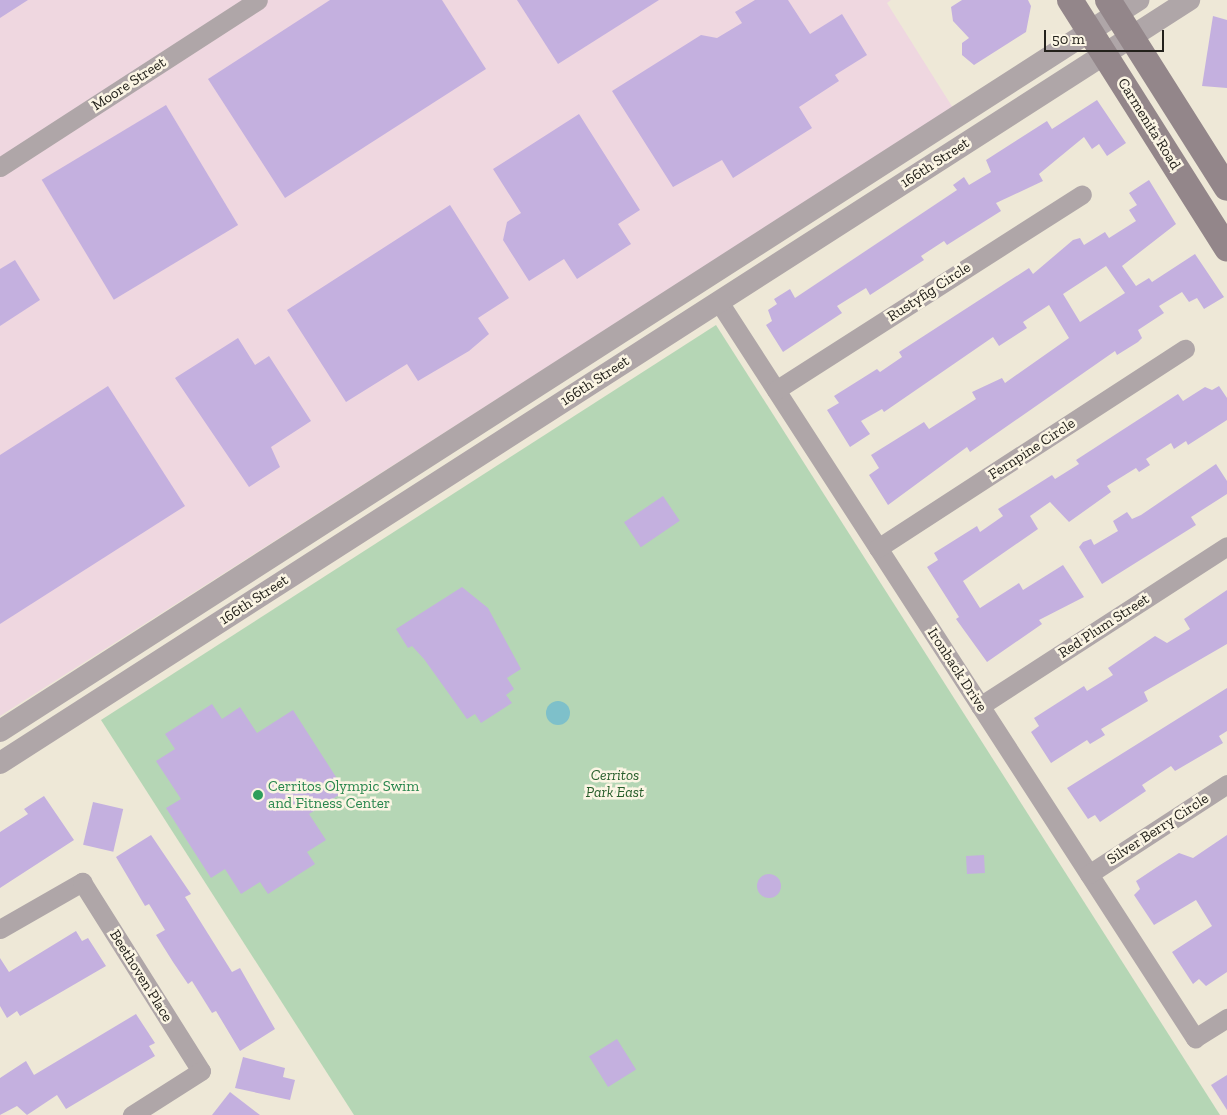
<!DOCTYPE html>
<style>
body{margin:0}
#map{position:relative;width:1227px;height:1115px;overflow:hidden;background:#eee8d7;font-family:"Zilla Slab",serif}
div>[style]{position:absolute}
.industrial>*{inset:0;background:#efd7e0}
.green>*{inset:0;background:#b5d6b5}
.water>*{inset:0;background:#7ec0ca}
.round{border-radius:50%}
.building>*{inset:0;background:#c4b0df;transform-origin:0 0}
.minor>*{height:19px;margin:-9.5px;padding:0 9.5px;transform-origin:9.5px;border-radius:9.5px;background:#afa6a8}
.tertiary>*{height:22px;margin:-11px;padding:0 11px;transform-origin:11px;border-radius:11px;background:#afa6a8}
.secondary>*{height:26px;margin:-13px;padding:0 13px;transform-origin:13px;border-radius:13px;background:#93868a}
.dots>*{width:14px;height:14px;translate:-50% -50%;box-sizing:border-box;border:2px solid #fbf5e4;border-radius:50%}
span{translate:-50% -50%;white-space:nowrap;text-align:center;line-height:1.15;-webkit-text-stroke:5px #fbf5e4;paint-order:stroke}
.street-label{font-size:15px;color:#23211b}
.park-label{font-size:15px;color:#265d2a;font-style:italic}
.leisure-label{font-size:15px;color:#27864d}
.left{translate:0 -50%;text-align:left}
.scale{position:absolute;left:1044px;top:30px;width:120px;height:22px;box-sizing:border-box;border:2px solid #23211b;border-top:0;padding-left:6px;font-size:15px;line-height:18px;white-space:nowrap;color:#23211b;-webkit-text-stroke:4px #fbf5e4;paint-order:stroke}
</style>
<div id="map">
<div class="industrial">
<div style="clip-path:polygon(0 0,891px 0,887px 3px,953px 108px,0 716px)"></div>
</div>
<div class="green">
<div style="clip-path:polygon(716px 325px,1220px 1115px,354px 1115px,101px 720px)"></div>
</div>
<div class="water">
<div class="round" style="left:546px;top:701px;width:24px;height:24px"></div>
</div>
<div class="building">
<div style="clip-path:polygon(0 0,28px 0,0 18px)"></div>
<div style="clip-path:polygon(330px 0,442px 0,486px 69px,285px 198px,208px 79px)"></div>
<div style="clip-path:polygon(517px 0,659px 0,558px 64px)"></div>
<div style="clip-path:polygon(755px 0,788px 0,810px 34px,842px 14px,867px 55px,835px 75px,839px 81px,799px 107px,812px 128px,733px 178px,722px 160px,673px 187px,612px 91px,701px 35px,717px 38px,742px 23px,735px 12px)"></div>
<div style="clip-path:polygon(962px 0,1028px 0,1031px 6px,1026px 32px,974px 65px,962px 55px,962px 43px,969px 38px,953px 21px,951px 7px)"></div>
<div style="clip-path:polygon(1213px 16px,1227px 20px,1227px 88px,1202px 86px)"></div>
<div style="clip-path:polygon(1097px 100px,1126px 143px,1107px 156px,1099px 144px,1092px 149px,1084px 137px,1039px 174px,1043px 181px,996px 203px,1001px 211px,947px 245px,944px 241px,921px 256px,924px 260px,870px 295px,866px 288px,837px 306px,842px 313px,783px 352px,766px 325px,772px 321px,768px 310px,777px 304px,774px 299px,790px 289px,795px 298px,957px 190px,953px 185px,964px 177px,969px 185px,991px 172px,986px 160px,1047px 121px,1052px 129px)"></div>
<div style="left:166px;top:105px;width:140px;height:145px;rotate:59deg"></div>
<div style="clip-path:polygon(579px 114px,640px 210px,618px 224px,631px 244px,577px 279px,564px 259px,529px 281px,503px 240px,507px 222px,521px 213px,493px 169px)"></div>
<div style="clip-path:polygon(evenodd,1149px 180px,1176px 224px,1122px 266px,1136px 286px,1149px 278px,1152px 282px,1195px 254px,1224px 297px,1204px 309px,1197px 298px,1189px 302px,1182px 292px,1159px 306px,1164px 313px,1138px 330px,1142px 338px,1138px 342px,1117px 355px,1115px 351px,970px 452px,967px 447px,888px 505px,869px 475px,879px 468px,871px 455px,924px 422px,929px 429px,976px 399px,972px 392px,1002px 378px,1005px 383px,1069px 338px,1049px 305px,1023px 322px,1027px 328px,999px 346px,993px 337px,884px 412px,882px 409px,861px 421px,870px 434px,850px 447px,827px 410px,839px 403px,834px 396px,877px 369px,880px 372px,902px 357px,899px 352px,1029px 268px,1033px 274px,1073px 240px,1080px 238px,1084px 245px,1105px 232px,1109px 238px,1136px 221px,1129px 210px,1137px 205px,1129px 193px,1149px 180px,1106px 266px,1125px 293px,1080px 322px,1063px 294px,1106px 266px)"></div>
<div style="clip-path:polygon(450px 205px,509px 298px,478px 318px,489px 334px,469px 351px,418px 381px,407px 364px,346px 402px,287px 310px)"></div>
<div style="clip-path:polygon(15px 260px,40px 300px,0 326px,0 269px)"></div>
<div style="clip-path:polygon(238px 338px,255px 365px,269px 356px,311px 421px,271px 447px,280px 467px,249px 487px,175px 378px)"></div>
<div style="clip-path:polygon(108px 386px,185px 506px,0 624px,0 455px)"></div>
<div style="clip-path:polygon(1219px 386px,1227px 398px,1227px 420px,1188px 445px,1186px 441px,1174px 449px,1171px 443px,1146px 459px,1150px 465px,1139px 472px,1136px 468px,1107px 486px,1111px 492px,1069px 522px,1050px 502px,1030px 516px,1038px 529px,963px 581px,980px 608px,1019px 583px,1023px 590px,1063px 565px,1084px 597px,1039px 620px,1042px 624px,987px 662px,956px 619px,959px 617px,927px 567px,938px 560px,934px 553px,977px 526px,980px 532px,1003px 516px,998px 509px,1052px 475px,1055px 479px,1079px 464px,1076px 460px,1178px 394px,1183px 401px,1205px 387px,1212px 390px)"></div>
<div style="clip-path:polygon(1216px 464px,1227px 481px,1227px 494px,1191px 517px,1196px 525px,1102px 584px,1079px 547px,1083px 542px,1091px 539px,1094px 545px,1118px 531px,1113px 521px,1127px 512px,1132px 519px,1141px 515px)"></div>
<div style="left:663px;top:496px;width:30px;height:47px;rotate:56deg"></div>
<div style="clip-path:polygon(462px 587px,488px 608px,521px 669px,507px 678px,514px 689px,506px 695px,512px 703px,481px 723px,475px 714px,467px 719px,424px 659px,412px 646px,408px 648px,396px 629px)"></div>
<div style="clip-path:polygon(1227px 590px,1227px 644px,1144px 692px,1148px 701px,1101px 729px,1105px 735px,1090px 744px,1087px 740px,1051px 763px,1031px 732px,1039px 726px,1034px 718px,1084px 686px,1087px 691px,1113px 675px,1108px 668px,1155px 636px,1167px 643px,1190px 629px,1184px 619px)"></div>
<div style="clip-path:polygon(1227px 688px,1227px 731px,1219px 736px,1223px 743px,1175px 771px,1171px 766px,1142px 785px,1146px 791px,1100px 822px,1095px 815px,1088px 819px,1067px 788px)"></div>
<div style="clip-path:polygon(212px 704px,222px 719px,240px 707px,257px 733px,293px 710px,345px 791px,309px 814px,326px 840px,307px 852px,315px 864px,268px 894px,260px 882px,241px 894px,225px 869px,211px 878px,166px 808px,181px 799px,156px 761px,175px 749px,165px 734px)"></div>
<div style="clip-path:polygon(44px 796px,74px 840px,0 888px,0 832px,28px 814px,24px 809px)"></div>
<div style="left:93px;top:802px;width:31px;height:44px;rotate:13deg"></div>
<div style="clip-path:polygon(151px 835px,191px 894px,185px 897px,232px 972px,240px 968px,275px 1029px,240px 1051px,216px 1011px,212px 1013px,192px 981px,188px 984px,173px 962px,156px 935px,165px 930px,149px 904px,145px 906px,116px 857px)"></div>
<div style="clip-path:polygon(1227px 835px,1227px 972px,1206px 986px,1199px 979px,1193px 984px,1172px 952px,1212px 926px,1196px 900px,1154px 925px,1134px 895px,1140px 889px,1136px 881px,1157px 867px,1179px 853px,1193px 858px)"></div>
<div style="left:984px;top:855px;width:18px;height:18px;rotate:87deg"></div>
<div class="round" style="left:757px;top:874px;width:24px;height:24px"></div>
<div style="clip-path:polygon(76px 931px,82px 941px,88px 938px,106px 966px,20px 1016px,17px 1011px,7px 1018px,0 1006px,0 958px,9px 972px)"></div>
<div style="clip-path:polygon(136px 1014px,155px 1043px,149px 1046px,155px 1056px,66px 1109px,57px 1095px,27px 1115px,17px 1106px,0 1115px,0 1078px,26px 1061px,34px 1075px)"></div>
<div style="left:617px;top:1039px;width:36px;height:33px;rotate:58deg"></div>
<div style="clip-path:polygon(243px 1057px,285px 1068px,283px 1077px,295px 1080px,290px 1100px,235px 1088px)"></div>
<div style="clip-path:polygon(1227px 1075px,1227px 1110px,1211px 1085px)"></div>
<div style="clip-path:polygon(230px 1092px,260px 1115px,212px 1115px)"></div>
</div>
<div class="minor">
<div style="left:0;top:167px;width:307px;rotate:-32.9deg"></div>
<div style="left:719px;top:302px;width:877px;rotate:57.11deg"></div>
<div style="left:1195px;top:1038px;width:38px;rotate:-32deg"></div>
<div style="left:776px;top:390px;width:363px;rotate:-32.6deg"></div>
<div style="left:878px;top:548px;width:366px;rotate:-33deg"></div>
<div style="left:980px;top:706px;width:294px;rotate:-32.9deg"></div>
<div style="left:1089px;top:874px;width:165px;rotate:-33.1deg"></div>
<div style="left:0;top:929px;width:95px;rotate:-29.8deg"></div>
<div style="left:82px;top:882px;width:223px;rotate:57.8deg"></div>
<div style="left:201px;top:1071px;width:82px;rotate:147.5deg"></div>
</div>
<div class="tertiary">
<div style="left:0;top:731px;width:1353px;rotate:-32.71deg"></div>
<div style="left:0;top:763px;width:1413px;rotate:-32.69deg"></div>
</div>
<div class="secondary">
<div style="left:1070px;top:0;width:294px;rotate:57.7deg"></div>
<div style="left:1108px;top:0;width:222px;rotate:57.7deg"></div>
</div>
<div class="dots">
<div style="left:258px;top:795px;background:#2e9e5b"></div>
</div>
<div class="street-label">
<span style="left:129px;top:84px;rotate:-33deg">Moore Street</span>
<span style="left:1149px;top:124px;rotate:58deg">Carmenita Road</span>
<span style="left:935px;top:163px;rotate:-33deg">166th Street</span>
<span style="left:929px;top:292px;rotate:-33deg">Rustyfig Circle</span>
<span style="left:595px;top:381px;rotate:-33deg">166th Street</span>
<span style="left:1032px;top:449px;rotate:-33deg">Fernpine Circle</span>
<span style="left:254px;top:600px;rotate:-33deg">166th Street</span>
<span style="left:1104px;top:626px;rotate:-33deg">Red Plum Street</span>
<span style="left:957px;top:670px;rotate:57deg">Ironback Drive</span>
<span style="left:1158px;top:829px;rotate:-33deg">Silver Berry Circle</span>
<span style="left:141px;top:976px;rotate:58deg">Beethoven Place</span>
</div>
<div class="park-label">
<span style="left:615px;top:784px">Cerritos<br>Park East</span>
</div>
<div class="leisure-label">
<span class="left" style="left:268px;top:795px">Cerritos Olympic Swim<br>and Fitness Center</span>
</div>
<div class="scale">50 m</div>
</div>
